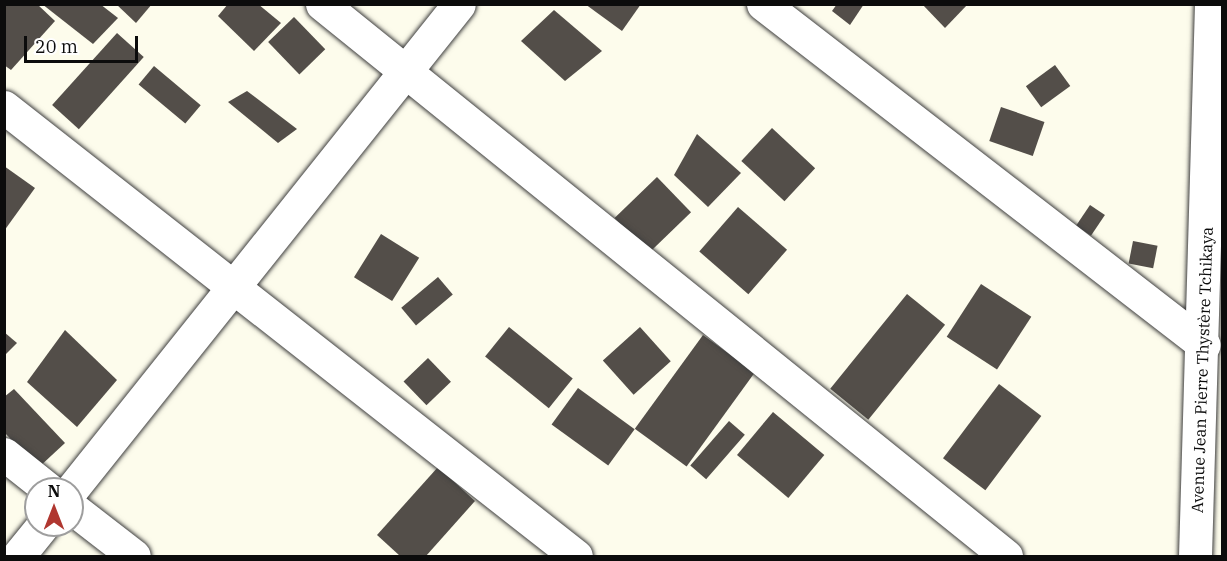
<!DOCTYPE html>
<meta charset="utf-8">
<style>
body{margin:0}
#map{position:relative;width:1227px;height:561px;overflow:hidden;background:#fdfcec;font-family:"IBM Plex Serif",serif}
div>[style]{position:absolute}
.building>*{inset:0;background:#534e49;transform-origin:0 0}
.roads{filter:drop-shadow(0 0 2px #3f3f3f) drop-shadow(0 0 2px #3f3f3f)}
.minor>*{height:33px;margin:-16.5px;padding:0 16.5px;transform-origin:16.5px;border-radius:16.5px;background:#fff}
span{translate:-50% -50%;white-space:nowrap;text-align:center;line-height:1.15;-webkit-text-stroke:6px #fff;paint-order:stroke}
.street-label{font-size:16px;color:#0c0c0c}
.frame{position:absolute;inset:0;border:6px solid #0c0c0c;pointer-events:none}
.north{position:absolute;left:24px;top:477px;width:60px;height:60px;box-sizing:border-box;background:#fff;border:2px solid #9e9e9e;border-radius:50%;rotate:0deg;font-size:16px;font-weight:700;line-height:24px;text-align:center;color:#0c0c0c}
.north::after{content:'';display:block;margin:auto;width:21px;height:27px;background:#b03730;clip-path:polygon(50% 0,100% 100%,50% 72%,0 100%)}
.scale{position:absolute;left:24px;top:36px;width:114px;height:27px;box-sizing:border-box;border:3px solid #0c0c0c;border-top:0;padding-left:8px;font-size:18px;line-height:21px;white-space:nowrap;color:#0c0c0c;-webkit-text-stroke:4px #fff;paint-order:stroke}
</style>
<div id="map">
<div class="building">
<div style="clip-path:polygon(4px 4px,37px 4px,55px 21px,11px 70px,4px 65px)"></div>
<div style="clip-path:polygon(42px 4px,100px 4px,118px 18px,93px 44px)"></div>
<div style="clip-path:polygon(116px 4px,152px 4px,136px 23px)"></div>
<div style="clip-path:polygon(228px 4px,258px 4px,281px 23px,254px 51px,218px 16px)"></div>
<div style="clip-path:polygon(585px 4px,641px 4px,622px 31px)"></div>
<div style="clip-path:polygon(837px 4px,864px 4px,850px 25px,832px 11px)"></div>
<div style="clip-path:polygon(922px 4px,968px 4px,945px 28px)"></div>
<div style="clip-path:polygon(554px 10px,602px 51px,565px 81px,521px 41px)"></div>
<div style="left:294px;top:17px;width:45px;height:36px;rotate:46deg"></div>
<div style="left:117px;top:33px;width:36px;height:97px;rotate:42deg"></div>
<div style="left:1055px;top:65px;width:26px;height:36px;rotate:54deg"></div>
<div style="left:154px;top:66px;width:61px;height:24px;rotate:40deg"></div>
<div style="clip-path:polygon(247px 91px,297px 129px,278px 143px,228px 102px)"></div>
<div style="left:1001px;top:107px;width:46px;height:36px;rotate:19deg"></div>
<div style="left:772px;top:128px;width:59px;height:45px;rotate:43deg"></div>
<div style="clip-path:polygon(697px 134px,741px 173px,708px 207px,674px 175px)"></div>
<div style="clip-path:polygon(4px 166px,35px 188px,4px 231px)"></div>
<div style="left:657px;top:177px;width:49px;height:59px;rotate:46deg"></div>
<div style="left:1090px;top:205px;width:18px;height:25px;rotate:34deg"></div>
<div style="left:738px;top:207px;width:65px;height:59px;rotate:41deg"></div>
<div style="left:381px;top:234px;width:45px;height:51px;rotate:32deg"></div>
<div style="left:1133px;top:241px;width:25px;height:23px;rotate:11deg"></div>
<div style="left:438px;top:277px;width:23px;height:48px;rotate:50deg"></div>
<div style="left:981px;top:284px;width:60px;height:63px;rotate:33deg"></div>
<div style="left:907px;top:294px;width:49px;height:122px;rotate:39deg"></div>
<div style="left:509px;top:327px;width:82px;height:38px;rotate:39deg"></div>
<div style="left:640px;top:327px;width:46px;height:50px;rotate:48deg"></div>
<div style="clip-path:polygon(65px 330px,117px 380px,77px 427px,27px 382px)"></div>
<div style="clip-path:polygon(4px 332px,17px 343px,4px 356px)"></div>
<div style="left:703px;top:335px;width:64px;height:116px;rotate:36deg"></div>
<div style="left:428px;top:358px;width:33px;height:34px;rotate:46deg"></div>
<div style="left:999px;top:384px;width:53px;height:93px;rotate:37deg"></div>
<div style="left:578px;top:388px;width:70px;height:45px;rotate:36deg"></div>
<div style="clip-path:polygon(14px 389px,65px 443px,38px 468px,4px 432px,4px 397px)"></div>
<div style="left:773px;top:412px;width:67px;height:56px;rotate:40deg"></div>
<div style="left:729px;top:421px;width:21px;height:59px;rotate:41deg"></div>
<div style="clip-path:polygon(438px 467px,475px 501px,426px 556px,400px 556px,377px 535px)"></div>
</div>
<div class="roads">
<div class="minor">
<div style="left:322px;top:4px;width:879px;rotate:38.9deg"></div>
<div style="left:763px;top:4px;width:557px;rotate:37.71deg"></div>
<div style="left:4px;top:107px;width:727px;rotate:38.13deg"></div>
<div style="left:4px;top:454px;width:56px;rotate:38.5deg"></div>
<div style="left:72px;top:489px;width:620px;rotate:-51.41deg"></div>
<div style="left:72px;top:508px;width:78px;rotate:37.7deg"></div>
<div style="left:18px;top:556px;width:40px;rotate:-51deg"></div>
<div style="left:1195px;top:556px;width:552px;rotate:-88.34deg"></div>
</div>
</div>
<div class="street-label">
<span style="left:1202px;top:370px;rotate:-88deg">Avenue Jean Pierre Thystère Tchikaya</span>
</div>
<div class="frame"></div>
<div class="north">N</div>
<div class="scale">20 m</div>
</div>
